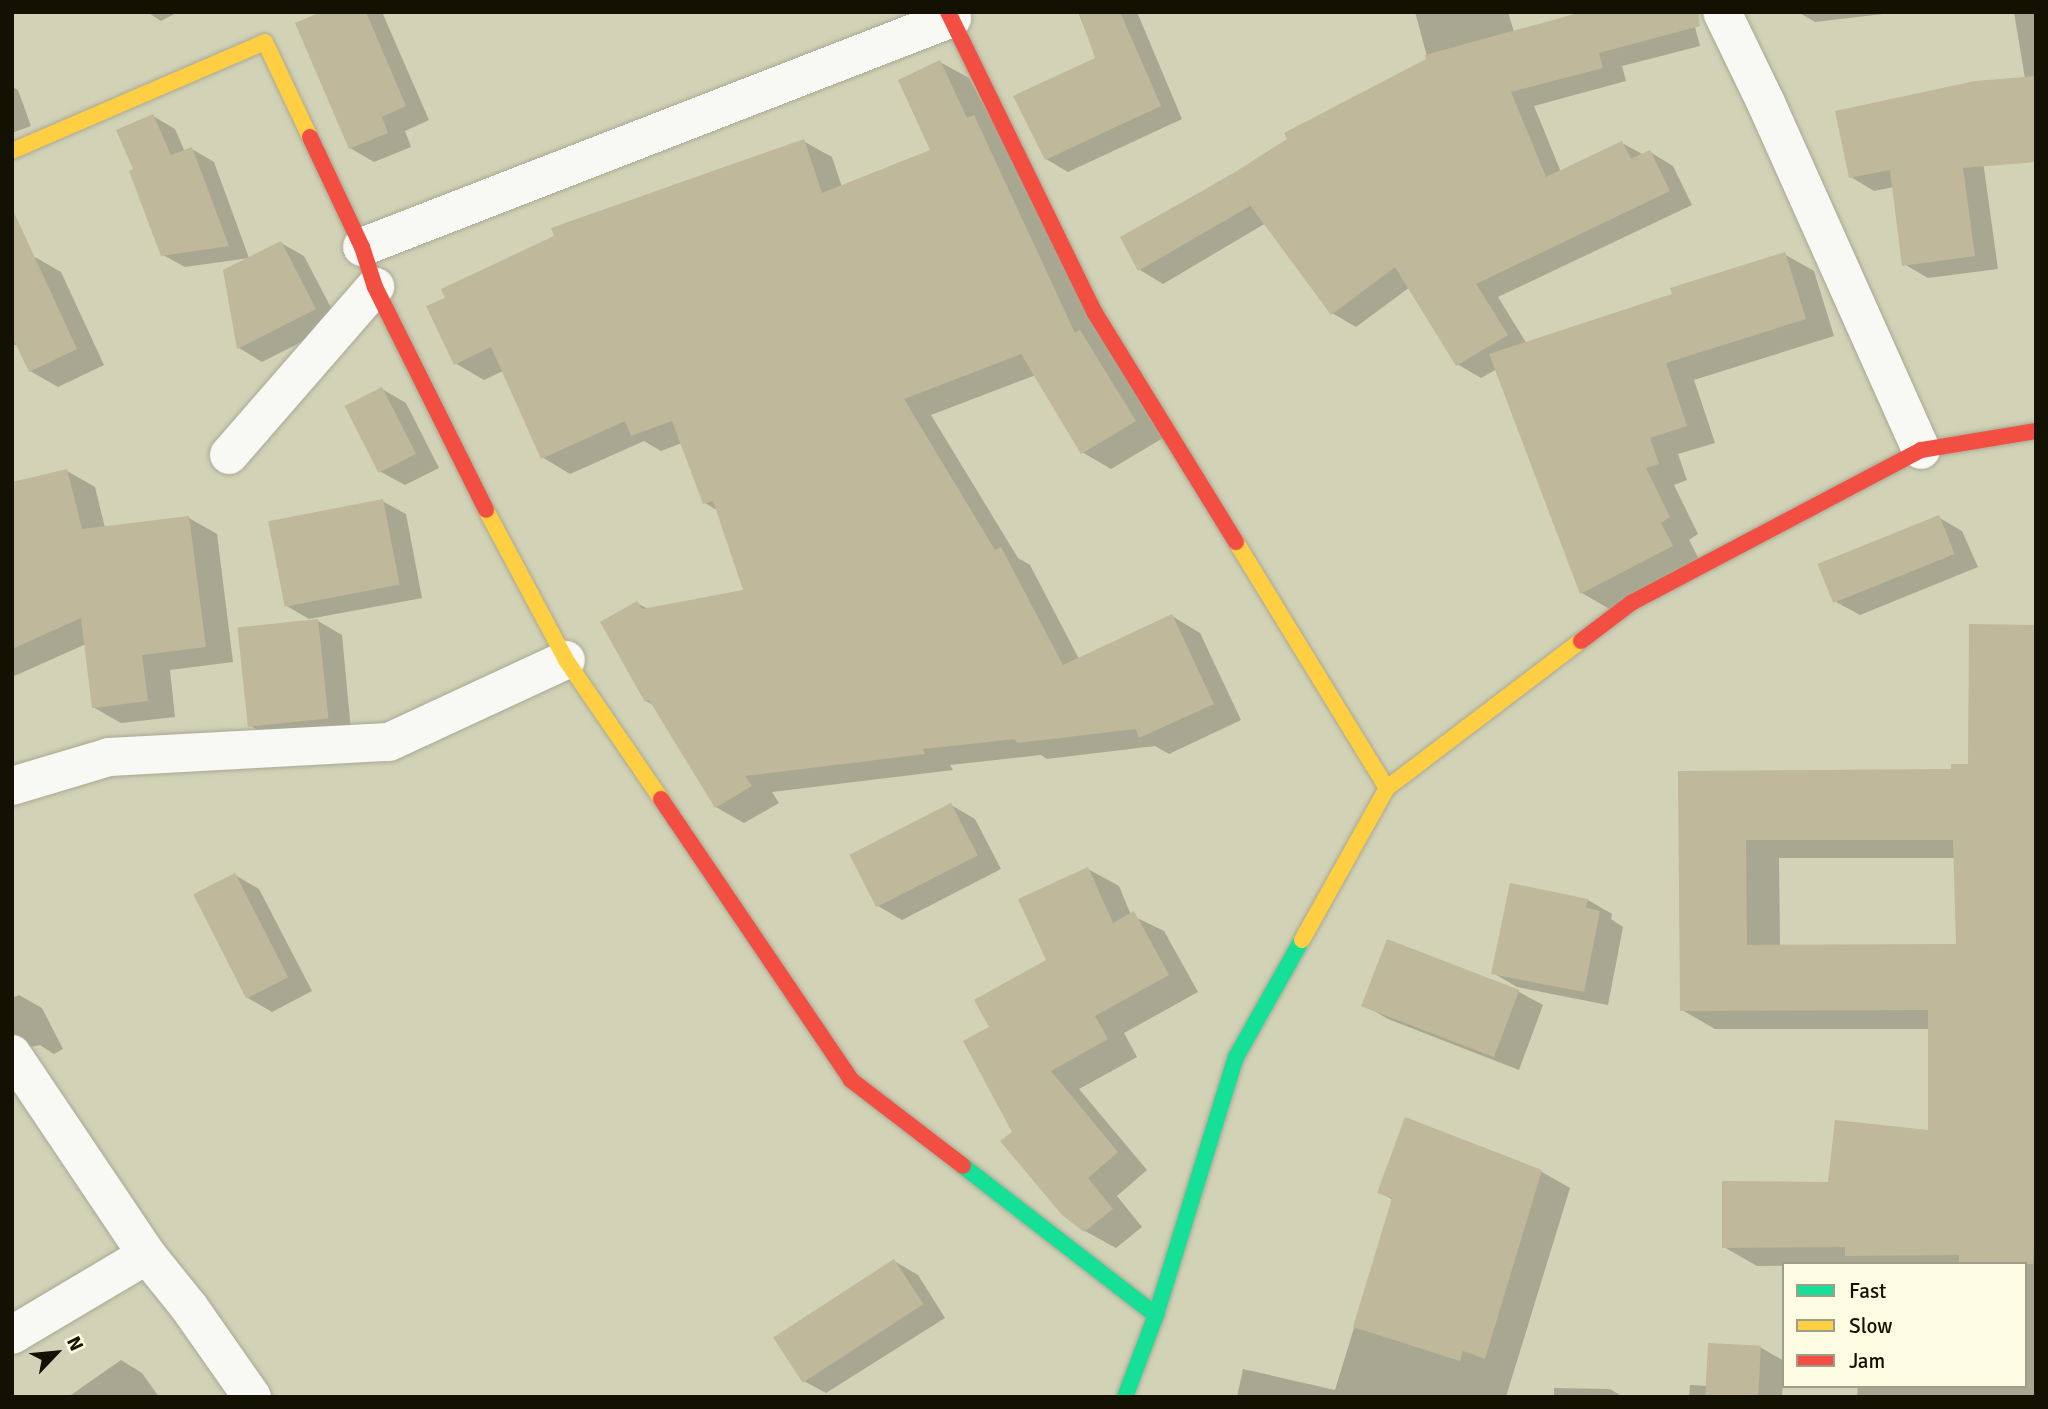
<!DOCTYPE html>
<style>
body{margin:0}
#map{position:relative;width:2048px;height:1409px;overflow:hidden;background:#d2d2b7;font-family:Signika,sans-serif}
div>[style]{position:absolute}
.shadow>*{inset:0;background:#0003}
.building>*{inset:0;background:#bfb89a;transform-origin:0 0}
.roads{filter:drop-shadow(0 0 2px #a9a994) drop-shadow(0 0 2px #a9a994)}
.street>*{height:38px;margin:-19px;padding:0 19px;transform-origin:19px;border-radius:19px;background:#f8f8f4}
.fast>*{height:16px;margin:-8px;padding:0 8px;transform-origin:8px;border-radius:8px;background:#16e098}
.slow>*{height:16px;margin:-8px;padding:0 8px;transform-origin:8px;border-radius:8px;background:#ffcf43}
.jam>*{height:16px;margin:-8px;padding:0 8px;transform-origin:8px;border-radius:8px;background:#f24e42}
span{translate:-50% -50%;white-space:nowrap;text-align:center;line-height:1.15;-webkit-text-stroke:6px #fdfce3;paint-order:stroke}
.frame{position:absolute;inset:0;border:14px solid #131202;pointer-events:none}
.legend{position:absolute;left:1782px;top:1262px;width:245px;height:126px;box-sizing:border-box;background:#fdfce3;border:2px solid #9f9e89;margin:0;padding:9px 12px;list-style:none;font-size:21px;color:#131202}
.legend li{display:flex;align-items:center;gap:14px;height:35px}
.legend b{width:35px;border:2px solid #9f9e89}
.north{position:absolute;left:21px;top:1318px;width:70px;height:70px;-webkit-text-stroke:5px #fdfce3;paint-order:stroke;rotate:64deg;font-size:19px;font-weight:700;line-height:28px;text-align:center;color:#131202}
.north::after{content:'';display:block;margin:auto;width:24px;height:32px;background:#131202;clip-path:polygon(50% 0,100% 100%,50% 72%,0 100%)}
</style>
<div id="map">
<div class="shadow">
<div style="clip-path:polygon(147px 12px,178px 12px,161px 21px)"></div>
<div style="clip-path:polygon(325px 12px,382px 12px,429px 120px,405px 131px,411px 147px,374px 162px,350px 148px)"></div>
<div style="clip-path:polygon(1078px 12px,1137px 12px,1182px 119px,1068px 172px,1046px 159px,1097px 59px)"></div>
<div style="clip-path:polygon(1415px 12px,1508px 12px,1514px 32px,1691px 12px,1700px 46px,1622px 66px,1626px 81px,1534px 106px,1561px 172px,1622px 143px,1644px 155px,1650px 152px,1673px 166px,1692px 205px,1498px 297px,1527px 344px,1674px 295px,1784px 254px,1814px 271px,1834px 336px,1694px 380px,1715px 443px,1678px 454px,1687px 480px,1674px 485px,1698px 534px,1689px 540px,1701px 563px,1611px 610px,1582px 593px,1497px 369px,1481px 378px,1457px 364px,1410px 287px,1356px 327px,1332px 313px,1266px 223px,1163px 284px,1140px 270px,1122px 238px,1428px 60px)"></div>
<div style="clip-path:polygon(1798px 12px,1900px 12px,1815px 22px)"></div>
<div style="clip-path:polygon(2014px 12px,2036px 12px,2036px 145px)"></div>
<div style="clip-path:polygon(940px 62px,969px 78px,1163px 438px,1111px 469px,1082px 452px,1036px 375px,931px 415px,1018px 558px,1030px 565px,1079px 659px,1172px 616px,1200px 633px,1241px 720px,1169px 754px,1155px 746px,1047px 759px,1041px 755px,950px 765px,953px 770px,772px 792px,779px 803px,744px 823px,716px 807px,655px 706px,646px 701px,637px 603px,648px 609px,745px 591px,718px 511px,705px 503px,682px 443px,661px 451px,644px 441px,570px 474px,542px 457px,503px 371px,484px 380px,455px 363px,803px 141px,832px 157px,842px 187px,933px 151px)"></div>
<div style="clip-path:polygon(12px 87px,18px 90px,31px 126px,12px 133px)"></div>
<div style="clip-path:polygon(1975px 104px,1998px 269px,1928px 278px,1904px 264px,1894px 187px,1874px 191px,1851px 177px)"></div>
<div style="clip-path:polygon(153px 116px,175px 129px,185px 152px,192px 149px,214px 162px,249px 258px,185px 267px,163px 255px,135px 170px)"></div>
<div style="clip-path:polygon(281px 243px,304px 256px,339px 323px,262px 362px,239px 348px,225px 271px)"></div>
<div style="clip-path:polygon(33px 256px,61px 272px,104px 365px,58px 387px,30px 371px,18px 345px,12px 345px,12px 265px)"></div>
<div style="clip-path:polygon(382px 389px,406px 403px,439px 468px,405px 485px,381px 472px)"></div>
<div style="clip-path:polygon(67px 471px,95px 487px,105px 528px,189px 518px,217px 534px,233px 662px,170px 670px,175px 717px,121px 723px,93px 707px,86px 644px,12px 677px,12px 484px)"></div>
<div style="clip-path:polygon(382px 501px,406px 514px,422px 598px,309px 619px,285px 605px)"></div>
<div style="clip-path:polygon(1938px 517px,1962px 531px,1978px 567px,1860px 615px,1836px 602px)"></div>
<div style="clip-path:polygon(318px 621px,342px 635px,351px 731px,273px 739px,249px 725px)"></div>
<div style="clip-path:polygon(evenodd,2036px 627px,2036px 1397px,1857px 1397px,1858px 1386px,2025px 1386px,2025px 1264px,1757px 1266px,1724px 1247px,1830px 1183px,1929px 1132px,1929px 1029px,1715px 1029px,1682px 1010px,1680px 772px,1953px 771px,1970px 765px,2036px 627px,1779px 858px,1955px 858px,1957px 946px,1780px 946px,1779px 858px)"></div>
<div style="clip-path:polygon(951px 805px,975px 819px,1001px 869px,902px 920px,878px 906px)"></div>
<div style="clip-path:polygon(1088px 869px,1119px 886px,1131px 915px,1164px 931px,1198px 992px,1124px 1033px,1137px 1057px,1079px 1089px,1147px 1170px,1117px 1196px,1142px 1227px,1116px 1248px,1085px 1231px,1014px 1132px,992px 1028px,1049px 961px)"></div>
<div style="clip-path:polygon(235px 875px,259px 889px,312px 991px,272px 1012px,248px 998px)"></div>
<div style="clip-path:polygon(1511px 885px,1588px 900px,1612px 914px,1611px 919px,1623px 927px,1608px 1005px,1517px 987px,1493px 973px)"></div>
<div style="clip-path:polygon(1519px 992px,1543px 1005px,1519px 1070px,1388px 1019px,1364px 1005px)"></div>
<div style="clip-path:polygon(19px 995px,42px 1008px,63px 1049px,54px 1054px,40px 1045px,24px 1048px,12px 1076px,12px 998px)"></div>
<div style="clip-path:polygon(1406px 1120px,1542px 1172px,1570px 1188px,1506px 1397px,1237px 1397px,1243px 1369px,1335px 1390px,1393px 1200px,1379px 1192px)"></div>
<div style="clip-path:polygon(894px 1261px,918px 1275px,945px 1318px,826px 1393px,802px 1380px)"></div>
<div style="clip-path:polygon(1760px 1347px,1784px 1361px,1782px 1397px,1689px 1397px,1690px 1385px,1708px 1386px)"></div>
<div style="clip-path:polygon(121px 1360px,142px 1373px,159px 1397px,68px 1397px)"></div>
<div style="clip-path:polygon(1554px 1388px,1610px 1389px,1623px 1397px,1554px 1397px)"></div>
</div>
<div class="building">
<div style="clip-path:polygon(321px 12px,366px 12px,406px 106px,382px 117px,388px 133px,349px 149px,295px 23px)"></div>
<div style="clip-path:polygon(1079px 12px,1120px 12px,1161px 106px,1045px 160px,1013px 96px,1095px 58px)"></div>
<div style="clip-path:polygon(1582px 12px,1698px 12px,1700px 26px,1599px 53px,1603px 68px,1511px 92px,1546px 177px,1622px 141px,1631px 159px,1650px 150px,1670px 191px,1476px 284px,1508px 335px,1456px 366px,1395px 267px,1331px 315px,1247px 201px,1250px 206px,1138px 271px,1120px 237px,1229px 176px,1287px 139px,1284px 133px,1426px 59px,1425px 55px)"></div>
<div style="clip-path:polygon(940px 60px,967px 118px,974px 115px,1075px 333px,1080px 330px,1136px 421px,1081px 454px,1021px 354px,904px 399px,995px 550px,1001px 547px,1063px 665px,1172px 614px,1214px 704px,1139px 738px,1136px 729px,1017px 743px,1015px 739px,923px 749px,925px 754px,745px 776px,752px 786px,715px 808px,649px 700px,645px 702px,600px 622px,637px 601px,642px 609px,743px 590px,713px 501px,703px 504px,672px 421px,631px 436px,625px 421px,541px 459px,491px 347px,454px 365px,426px 306px,445px 298px,441px 289px,554px 236px,551px 228px,804px 139px,822px 193px,930px 150px,898px 80px)"></div>
<div style="clip-path:polygon(2036px 76px,2036px 162px,1963px 168px,1975px 256px,1902px 266px,1890px 170px,1849px 178px,1835px 111px,1975px 81px)"></div>
<div style="clip-path:polygon(153px 114px,171px 155px,192px 147px,229px 246px,161px 256px,129px 171px,133px 169px,116px 130px)"></div>
<div style="clip-path:polygon(12px 208px,77px 349px,29px 372px,12px 336px)"></div>
<div style="clip-path:polygon(281px 241px,316px 309px,237px 349px,223px 270px)"></div>
<div style="clip-path:polygon(1785px 252px,1806px 319px,1666px 363px,1687px 426px,1650px 438px,1659px 464px,1646px 468px,1670px 517px,1661px 523px,1673px 546px,1580px 594px,1489px 354px,1672px 294px,1670px 288px)"></div>
<div style="left:382px;top:387px;width:75px;height:42px;rotate:63deg"></div>
<div style="clip-path:polygon(67px 469px,82px 529px,189px 516px,206px 647px,142px 655px,148px 701px,92px 708px,81px 618px,12px 649px,12px 482px)"></div>
<div style="left:383px;top:499px;width:87px;height:117px;rotate:79deg"></div>
<div style="left:1939px;top:515px;width:42px;height:131px;rotate:68deg"></div>
<div style="left:318px;top:619px;width:100px;height:81px;rotate:84deg"></div>
<div style="clip-path:polygon(evenodd,1969px 624px,2036px 625px,2036px 1207px,2033px 1264px,1959px 1264px,1959px 1255px,1845px 1256px,1845px 1247px,1722px 1248px,1722px 1181px,1828px 1182px,1835px 1120px,1928px 1130px,1928px 1010px,1680px 1011px,1678px 771px,1951px 769px,1951px 764px,1968px 764px,1969px 624px,1746px 840px,1953px 840px,1956px 944px,1747px 945px,1746px 840px)"></div>
<div style="left:951px;top:803px;width:59px;height:114px;rotate:63deg"></div>
<div style="clip-path:polygon(1088px 867px,1113px 923px,1134px 911px,1169px 975px,1095px 1016px,1108px 1039px,1051px 1071px,1118px 1152px,1088px 1178px,1113px 1209px,1084px 1232px,1062px 1215px,1000px 1141px,1012px 1132px,963px 1041px,989px 1027px,974px 1000px,1046px 960px,1018px 899px)"></div>
<div style="left:235px;top:873px;width:117px;height:47px;rotate:63deg"></div>
<div style="clip-path:polygon(1510px 883px,1588px 899px,1586px 908px,1600px 911px,1584px 992px,1491px 974px)"></div>
<div style="left:1387px;top:939px;width:142px;height:72px;rotate:21deg"></div>
<div style="clip-path:polygon(1405px 1117px,1542px 1170px,1485px 1359px,1463px 1351px,1460px 1361px,1353px 1327px,1392px 1198px,1377px 1193px)"></div>
<div style="left:894px;top:1259px;width:54px;height:144px;rotate:57deg"></div>
<div style="left:1708px;top:1343px;width:53px;height:54px;rotate:3deg"></div>
</div>
<div class="roads">
<div class="street">
<div style="left:1722px;top:12px;width:101px;rotate:64.2deg"></div>
<div style="left:1766px;top:103px;width:380px;rotate:65.9deg"></div>
<div style="left:362px;top:247px;width:633px;rotate:-21.21deg"></div>
<div style="left:229px;top:455px;width:223px;rotate:-49deg"></div>
<div style="left:12px;top:786px;width:101px;rotate:-16.6deg"></div>
<div style="left:109px;top:757px;width:280px;rotate:-3.1deg"></div>
<div style="left:389px;top:742px;width:195px;rotate:-24.9deg"></div>
<div style="left:12px;top:1054px;width:242px;rotate:56.1deg"></div>
<div style="left:147px;top:1255px;width:67px;rotate:51.1deg"></div>
<div style="left:189px;top:1307px;width:110px;rotate:55deg"></div>
<div style="left:12px;top:1335px;width:157px;rotate:-30.7deg"></div>
</div>
<div class="fast">
<div style="left:963px;top:1166px;width:244px;rotate:37.7deg"></div>
<div style="left:1125px;top:1397px;width:88px;rotate:-69.3deg"></div>
<div style="left:1156px;top:1315px;width:270px;rotate:-72.8deg"></div>
<div style="left:1236px;top:1057px;width:134px;rotate:-60.6deg"></div>
</div>
<div class="slow">
<div style="left:12px;top:151px;width:275px;rotate:-23.3deg"></div>
<div style="left:265px;top:42px;width:105px;rotate:64.7deg"></div>
<div style="left:486px;top:510px;width:170px;rotate:61.9deg"></div>
<div style="left:566px;top:660px;width:168px;rotate:55.6deg"></div>
<div style="left:1236px;top:542px;width:289px;rotate:58.5deg"></div>
<div style="left:1302px;top:940px;width:174px;rotate:-60.8deg"></div>
<div style="left:1387px;top:788px;width:243px;rotate:-37.2deg"></div>
</div>
<div class="jam">
<div style="left:948px;top:12px;width:335px;rotate:64deg"></div>
<div style="left:1095px;top:313px;width:269px;rotate:58.4deg"></div>
<div style="left:310px;top:137px;width:122px;rotate:64.7deg"></div>
<div style="left:362px;top:247px;width:42px;rotate:72deg"></div>
<div style="left:375px;top:287px;width:249px;rotate:63.5deg"></div>
<div style="left:1581px;top:641px;width:63px;rotate:-37.2deg"></div>
<div style="left:1631px;top:603px;width:328px;rotate:-27.8deg"></div>
<div style="left:1921px;top:450px;width:117px;rotate:-9.4deg"></div>
<div style="left:661px;top:799px;width:339px;rotate:55.9deg"></div>
<div style="left:851px;top:1080px;width:141px;rotate:37.5deg"></div>
</div>
</div>
<div class="frame"></div>
<ul class="legend">
<li><b style="height:9px;background:#16e098"></b>Fast</li>
<li><b style="height:9px;background:#ffcf43"></b>Slow</li>
<li><b style="height:9px;background:#f24e42"></b>Jam</li>
</ul>
<div class="north">N</div>
</div>
